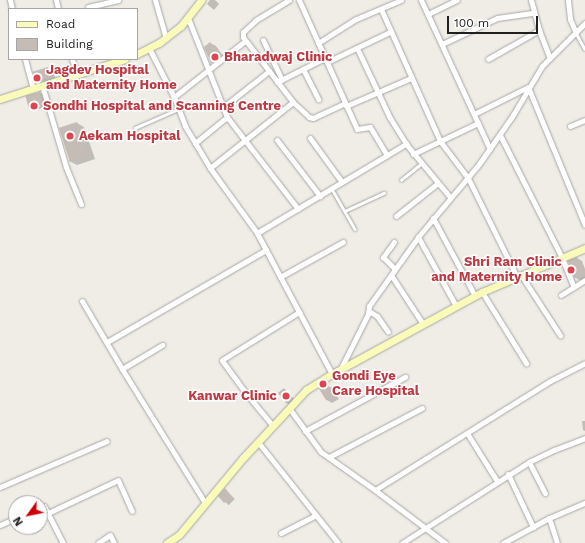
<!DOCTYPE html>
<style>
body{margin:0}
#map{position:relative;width:585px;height:543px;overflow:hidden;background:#f0ede6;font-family:"Work Sans",sans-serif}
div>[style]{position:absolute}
.shadow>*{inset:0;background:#0003;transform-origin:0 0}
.building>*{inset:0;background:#c5bcb5;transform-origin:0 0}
.roads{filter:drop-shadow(0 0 1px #a7a7a7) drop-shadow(0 0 1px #a7a7a7)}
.lane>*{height:2.5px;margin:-1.25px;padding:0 1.25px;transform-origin:1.25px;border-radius:1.25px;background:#fff}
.street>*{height:5px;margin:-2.5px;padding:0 2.5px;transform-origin:2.5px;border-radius:2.5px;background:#fff}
.secondary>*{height:7px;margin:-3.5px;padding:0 3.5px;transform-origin:3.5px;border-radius:3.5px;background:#fafbb9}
.dots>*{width:11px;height:11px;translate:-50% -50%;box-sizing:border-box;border:2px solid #fff;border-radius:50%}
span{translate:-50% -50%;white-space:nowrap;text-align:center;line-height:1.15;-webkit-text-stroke:3px #fff;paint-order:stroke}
.health-label{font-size:13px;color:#be3a42;font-weight:700}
.left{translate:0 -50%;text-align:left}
.right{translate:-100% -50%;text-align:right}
.legend{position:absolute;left:8px;top:8px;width:130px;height:52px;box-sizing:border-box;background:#fff;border:1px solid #a6a6a6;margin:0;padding:5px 7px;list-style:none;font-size:12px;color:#202020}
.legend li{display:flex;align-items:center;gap:8px;height:20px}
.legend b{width:20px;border:1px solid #a6a6a6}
.north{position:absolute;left:8px;top:495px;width:40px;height:40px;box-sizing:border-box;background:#fff;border:1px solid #a6a6a6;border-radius:50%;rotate:237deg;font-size:11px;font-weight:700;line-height:16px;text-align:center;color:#202020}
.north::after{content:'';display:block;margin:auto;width:14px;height:18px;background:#cf0006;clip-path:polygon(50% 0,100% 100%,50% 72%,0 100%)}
.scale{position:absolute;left:447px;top:16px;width:91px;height:18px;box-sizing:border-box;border:2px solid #202020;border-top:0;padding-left:5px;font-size:12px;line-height:14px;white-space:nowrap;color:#202020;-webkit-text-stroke:3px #fff;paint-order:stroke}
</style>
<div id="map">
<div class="shadow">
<div style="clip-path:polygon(210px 0,215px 0,219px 4px,214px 10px,207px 4px)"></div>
<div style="clip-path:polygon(210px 43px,216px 46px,225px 59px,217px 65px,211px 62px)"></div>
<div style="clip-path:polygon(48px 68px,53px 71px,56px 80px,42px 85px,36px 82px)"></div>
<div style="clip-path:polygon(40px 93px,45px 96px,48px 106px,36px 110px,31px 107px)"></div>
<div style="clip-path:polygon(77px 123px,84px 127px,95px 159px,77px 165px,69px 161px)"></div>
<div style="clip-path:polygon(577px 258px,582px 261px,585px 269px,585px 280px,581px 281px,576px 278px)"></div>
<div style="clip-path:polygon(326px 385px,332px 388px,339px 399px,332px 403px,327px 400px)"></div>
<div style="clip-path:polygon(285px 390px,295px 400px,290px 405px,286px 403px)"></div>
<div style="clip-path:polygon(582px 421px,585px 421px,585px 431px,583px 430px)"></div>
<div style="left:225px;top:489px;width:14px;height:9px;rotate:45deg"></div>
</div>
<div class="building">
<div style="clip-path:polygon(210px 42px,220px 55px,211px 63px,204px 47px)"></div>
<div style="left:48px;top:67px;width:10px;height:16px;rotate:73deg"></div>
<div style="left:40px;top:92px;width:12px;height:15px;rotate:76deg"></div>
<div style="left:77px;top:122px;width:35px;height:19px;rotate:72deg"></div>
<div style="left:577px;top:257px;width:19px;height:10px;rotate:69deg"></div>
<div style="left:326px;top:383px;width:15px;height:9px;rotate:58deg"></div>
<div style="left:284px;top:388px;width:13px;height:8px;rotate:51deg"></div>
<div style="clip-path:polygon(225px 488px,232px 497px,224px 503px,218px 496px)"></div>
</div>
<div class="roads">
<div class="lane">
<div style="left:576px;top:33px;width:18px;rotate:61deg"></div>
<div style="left:135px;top:128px;width:47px;rotate:-23.8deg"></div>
<div style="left:401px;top:180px;width:26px;rotate:-39deg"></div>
<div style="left:332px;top:189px;width:46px;rotate:60.1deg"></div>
<div style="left:345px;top:211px;width:43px;rotate:-24.8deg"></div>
</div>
<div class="street">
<div style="left:10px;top:0;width:9px;rotate:77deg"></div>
<div style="left:56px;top:0;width:9px;rotate:77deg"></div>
<div style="left:155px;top:0;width:40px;rotate:74deg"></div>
<div style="left:289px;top:0;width:39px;rotate:149deg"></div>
<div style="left:256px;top:20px;width:18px;rotate:137deg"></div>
<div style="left:243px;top:32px;width:5px;rotate:90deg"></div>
<div style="left:243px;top:37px;width:82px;rotate:52.4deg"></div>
<div style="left:293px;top:102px;width:22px;rotate:43deg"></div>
<div style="left:309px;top:117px;width:4px;rotate:14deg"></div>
<div style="left:313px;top:118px;width:35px;rotate:-25deg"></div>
<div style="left:299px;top:0;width:141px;rotate:65.8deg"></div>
<div style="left:357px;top:129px;width:13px;rotate:-9deg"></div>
<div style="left:370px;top:127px;width:33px;rotate:59deg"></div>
<div style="left:421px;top:0;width:164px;rotate:65.2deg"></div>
<div style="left:531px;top:0;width:31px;rotate:75deg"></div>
<div style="left:539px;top:30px;width:30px;rotate:69deg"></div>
<div style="left:568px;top:0;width:19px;rotate:84deg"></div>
<div style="left:570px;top:19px;width:15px;rotate:67deg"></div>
<div style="left:88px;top:7px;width:31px;rotate:-13deg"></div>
<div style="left:381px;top:9px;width:145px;rotate:65.9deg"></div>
<div style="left:440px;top:141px;width:46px;rotate:52.9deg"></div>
<div style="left:468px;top:178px;width:110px;rotate:63.7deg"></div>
<div style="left:428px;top:14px;width:32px;rotate:-26deg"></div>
<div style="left:188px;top:18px;width:106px;rotate:68.5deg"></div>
<div style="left:227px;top:117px;width:116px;rotate:52.3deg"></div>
<div style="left:263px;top:40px;width:44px;rotate:64.6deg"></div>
<div style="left:318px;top:43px;width:45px;rotate:-32.3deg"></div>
<div style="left:356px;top:19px;width:49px;rotate:-22.9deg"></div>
<div style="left:442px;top:44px;width:61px;rotate:-25.3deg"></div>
<div style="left:497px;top:18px;width:37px;rotate:-8deg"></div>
<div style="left:149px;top:48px;width:55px;rotate:63deg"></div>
<div style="left:174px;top:97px;width:31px;rotate:69deg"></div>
<div style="left:185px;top:126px;width:49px;rotate:59.2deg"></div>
<div style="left:210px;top:168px;width:80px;rotate:54.1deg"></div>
<div style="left:257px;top:233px;width:160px;rotate:62deg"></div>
<div style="left:357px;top:48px;width:77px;rotate:64.8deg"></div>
<div style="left:390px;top:118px;width:31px;rotate:58deg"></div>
<div style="left:406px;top:144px;width:69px;rotate:50.3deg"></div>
<div style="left:25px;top:59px;width:30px;rotate:75deg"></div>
<div style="left:72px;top:59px;width:16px;rotate:72deg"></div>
<div style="left:488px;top:59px;width:59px;rotate:-29.6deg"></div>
<div style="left:327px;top:62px;width:70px;rotate:-25.5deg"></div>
<div style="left:303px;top:69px;width:34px;rotate:63deg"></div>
<div style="left:277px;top:82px;width:54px;rotate:-26.6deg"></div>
<div style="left:42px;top:85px;width:85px;rotate:73.7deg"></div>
<div style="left:66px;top:167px;width:40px;rotate:68deg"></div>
<div style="left:174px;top:97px;width:90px;rotate:-38.3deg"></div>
<div style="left:346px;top:106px;width:71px;rotate:-23.3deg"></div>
<div style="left:222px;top:108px;width:60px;rotate:-38.2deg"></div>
<div style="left:474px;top:114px;width:60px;rotate:-26.6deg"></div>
<div style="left:528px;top:87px;width:149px;rotate:67.6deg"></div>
<div style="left:570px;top:126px;width:16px;rotate:-22deg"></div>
<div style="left:500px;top:135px;width:138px;rotate:63.2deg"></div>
<div style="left:562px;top:258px;width:31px;rotate:68deg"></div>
<div style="left:310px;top:138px;width:54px;rotate:54deg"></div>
<div style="left:277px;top:140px;width:71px;rotate:52.5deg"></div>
<div style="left:195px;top:143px;width:41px;rotate:-39.1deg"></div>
<div style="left:413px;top:154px;width:72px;rotate:-25.5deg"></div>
<div style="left:210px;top:168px;width:106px;rotate:-38.5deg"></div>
<div style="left:396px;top:216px;width:53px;rotate:-38.2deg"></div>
<div style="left:433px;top:218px;width:89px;rotate:61.7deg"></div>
<div style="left:257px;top:233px;width:174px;rotate:-30.9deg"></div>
<div style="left:394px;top:242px;width:19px;rotate:126deg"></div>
<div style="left:383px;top:257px;width:17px;rotate:45deg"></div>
<div style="left:391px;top:275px;width:59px;rotate:56.9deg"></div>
<div style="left:521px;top:275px;width:72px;rotate:57deg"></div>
<div style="left:280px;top:277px;width:72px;rotate:-29.1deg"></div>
<div style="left:482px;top:292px;width:84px;rotate:58.2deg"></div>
<div style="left:561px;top:295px;width:28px;rotate:-32deg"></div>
<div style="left:82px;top:301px;width:79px;rotate:59.5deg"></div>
<div style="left:122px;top:369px;width:158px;rotate:58.2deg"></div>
<div style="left:456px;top:306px;width:79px;rotate:-118.8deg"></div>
<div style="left:418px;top:237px;width:95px;rotate:-50.1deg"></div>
<div style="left:479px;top:164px;width:60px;rotate:-55.2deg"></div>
<div style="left:513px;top:115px;width:57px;rotate:-59.4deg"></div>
<div style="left:542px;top:66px;width:61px;rotate:-45deg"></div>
<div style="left:369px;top:311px;width:9px;rotate:32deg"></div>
<div style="left:377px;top:316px;width:19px;rotate:55deg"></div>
<div style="left:107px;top:342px;width:184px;rotate:-30.1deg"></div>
<div style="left:122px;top:369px;width:47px;rotate:-31deg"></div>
<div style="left:340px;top:370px;width:63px;rotate:-63.4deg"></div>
<div style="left:368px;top:314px;width:8px;rotate:-83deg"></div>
<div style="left:369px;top:306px;width:85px;rotate:-54.6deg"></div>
<div style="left:289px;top:408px;width:54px;rotate:54deg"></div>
<div style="left:321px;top:452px;width:66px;rotate:35.1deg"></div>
<div style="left:375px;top:490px;width:88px;rotate:37.1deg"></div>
<div style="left:273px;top:426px;width:44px;rotate:-129.5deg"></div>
<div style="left:245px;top:392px;width:39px;rotate:-126deg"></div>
<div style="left:222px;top:360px;width:91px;rotate:-31.9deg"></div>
<div style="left:305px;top:431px;width:114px;rotate:-28.4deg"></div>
<div style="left:467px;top:433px;width:57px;rotate:58deg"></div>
<div style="left:258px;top:442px;width:129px;rotate:51.6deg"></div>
<div style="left:329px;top:457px;width:105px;rotate:-27.8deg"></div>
<div style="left:529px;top:462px;width:35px;rotate:63deg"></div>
<div style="left:508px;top:474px;width:59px;rotate:64.7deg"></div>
<div style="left:0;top:487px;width:116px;rotate:-23.3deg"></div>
<div style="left:375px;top:490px;width:206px;rotate:-31.9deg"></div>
<div style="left:550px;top:381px;width:39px;rotate:-27deg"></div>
<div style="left:40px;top:508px;width:4px;rotate:-27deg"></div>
<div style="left:44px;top:506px;width:42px;rotate:62.8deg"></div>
<div style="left:48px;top:513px;width:77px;rotate:-25.2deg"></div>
<div style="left:118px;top:480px;width:34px;rotate:66deg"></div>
<div style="left:549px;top:518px;width:26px;rotate:72deg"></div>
<div style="left:0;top:525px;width:17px;rotate:-24deg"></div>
<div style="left:281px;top:533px;width:39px;rotate:-27deg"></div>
<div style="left:98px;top:543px;width:14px;rotate:-34deg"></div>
<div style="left:110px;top:535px;width:9px;rotate:63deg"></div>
<div style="left:402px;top:543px;width:151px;rotate:-32.5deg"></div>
<div style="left:529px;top:462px;width:28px;rotate:-26deg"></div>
<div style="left:554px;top:450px;width:33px;rotate:-21deg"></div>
<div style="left:503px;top:543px;width:52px;rotate:-28.5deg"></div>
<div style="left:549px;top:518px;width:39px;rotate:-23deg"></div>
</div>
<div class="secondary">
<div style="left:137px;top:54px;width:25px;rotate:-27deg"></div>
<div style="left:159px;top:43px;width:28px;rotate:-38deg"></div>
<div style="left:181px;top:26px;width:33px;rotate:-52deg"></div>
<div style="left:0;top:99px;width:131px;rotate:-17.7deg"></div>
<div style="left:167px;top:543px;width:14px;rotate:-34deg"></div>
<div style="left:179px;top:535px;width:100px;rotate:-50.3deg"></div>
<div style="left:243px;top:458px;width:93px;rotate:-47.2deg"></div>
<div style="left:306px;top:390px;width:31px;rotate:-32deg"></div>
<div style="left:332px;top:374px;width:171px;rotate:-28.7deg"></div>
<div style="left:482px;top:292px;width:112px;rotate:-23.1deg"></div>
</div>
</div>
<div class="dots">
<div style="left:215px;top:57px;background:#e0444e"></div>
<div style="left:37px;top:78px;background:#e0444e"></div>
<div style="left:34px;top:106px;background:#e0444e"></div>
<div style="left:70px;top:136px;background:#e0444e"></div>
<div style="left:571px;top:270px;background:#e0444e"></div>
<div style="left:323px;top:384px;background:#e0444e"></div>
<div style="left:286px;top:396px;background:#e0444e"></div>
</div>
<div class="health-label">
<span class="left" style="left:224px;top:57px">Bharadwaj Clinic</span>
<span class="left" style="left:46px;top:78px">Jagdev Hospital<br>and Maternity Home</span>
<span class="left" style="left:43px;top:106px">Sondhi Hospital and Scanning Centre</span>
<span class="left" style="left:79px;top:136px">Aekam Hospital</span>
<span class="right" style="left:562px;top:270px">Shri Ram Clinic<br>and Maternity Home</span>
<span class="left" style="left:332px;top:384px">Gondi Eye<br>Care Hospital</span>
<span class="right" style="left:277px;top:396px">Kanwar Clinic</span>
</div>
<ul class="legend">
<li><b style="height:5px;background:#fafbb9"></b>Road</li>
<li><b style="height:11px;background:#c5bcb5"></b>Building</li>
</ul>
<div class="north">N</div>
<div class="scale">100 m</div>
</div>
